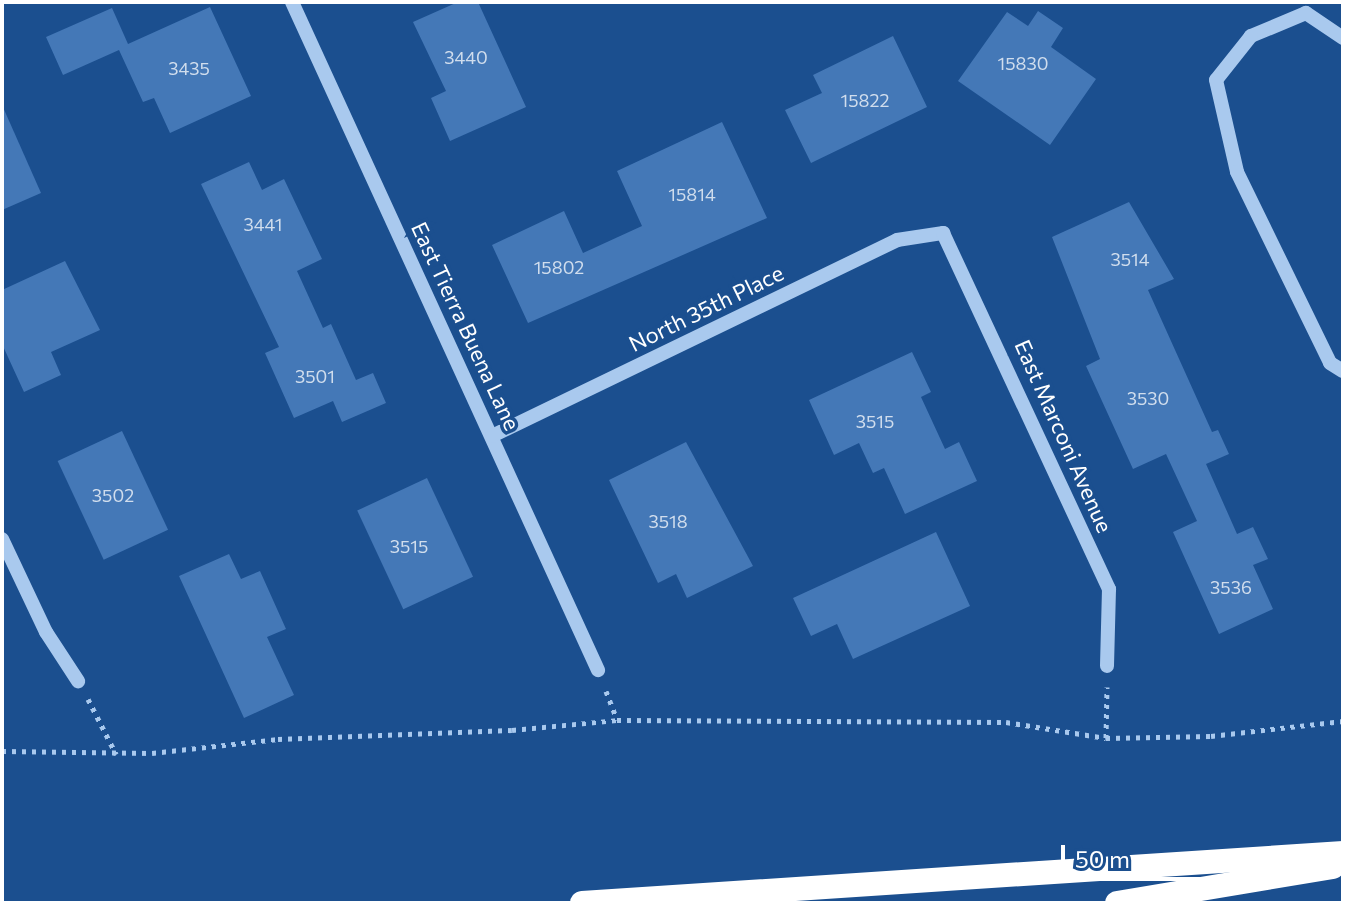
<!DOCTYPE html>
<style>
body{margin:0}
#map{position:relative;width:1345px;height:905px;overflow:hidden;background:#1b4f8f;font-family:Commissioner,sans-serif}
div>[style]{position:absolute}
.building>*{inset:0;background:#4478b7;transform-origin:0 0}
.path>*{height:5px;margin-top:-2.5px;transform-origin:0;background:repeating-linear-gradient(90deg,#a9c9ee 0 4px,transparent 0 10px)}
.minor>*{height:14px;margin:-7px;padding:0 7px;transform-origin:7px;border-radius:7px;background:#a9c9ee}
.highway>*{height:24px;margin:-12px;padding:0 12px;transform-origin:12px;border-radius:12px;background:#fff}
span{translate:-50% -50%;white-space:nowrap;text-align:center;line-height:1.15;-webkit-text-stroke:7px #1b4f8f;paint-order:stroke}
.number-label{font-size:18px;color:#d0dded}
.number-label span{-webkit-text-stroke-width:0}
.street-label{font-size:22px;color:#fff}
.frame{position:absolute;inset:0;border:4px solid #fff;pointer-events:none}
.scale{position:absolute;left:1061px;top:845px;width:246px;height:36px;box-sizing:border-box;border:4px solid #fff;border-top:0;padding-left:10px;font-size:24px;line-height:28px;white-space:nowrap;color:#fff;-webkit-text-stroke:6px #1b4f8f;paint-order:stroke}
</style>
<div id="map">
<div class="building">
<div style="clip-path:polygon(458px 2px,478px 2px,526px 107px,450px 141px,431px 98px,446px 91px,413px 22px)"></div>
<div style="clip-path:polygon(210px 7px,251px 96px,170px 133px,154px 98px,143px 102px,119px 50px,63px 75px,46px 37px,112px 8px,128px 44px)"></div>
<div style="clip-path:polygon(1038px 11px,1063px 28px,1051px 47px,1096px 79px,1050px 145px,958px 81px,1007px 12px,1028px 26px)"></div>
<div style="clip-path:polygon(893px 36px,927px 107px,811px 163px,785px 110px,822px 93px,813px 75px)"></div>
<div style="clip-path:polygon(2px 105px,41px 193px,2px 210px)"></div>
<div style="clip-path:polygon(722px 122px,767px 218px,528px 323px,492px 245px,564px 211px,583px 253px,642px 226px,617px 171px)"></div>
<div style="clip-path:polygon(249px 162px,262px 190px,284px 179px,322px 259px,297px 271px,323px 328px,331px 324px,356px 380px,373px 373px,386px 403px,342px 422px,333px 401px,294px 418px,265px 353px,279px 347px,201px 184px)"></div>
<div style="clip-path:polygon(1129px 202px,1174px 279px,1148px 290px,1212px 432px,1218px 430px,1229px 454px,1206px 464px,1237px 534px,1253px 527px,1268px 559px,1253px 565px,1273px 609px,1219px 634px,1173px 532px,1197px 521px,1166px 454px,1133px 469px,1086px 366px,1100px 359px,1052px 237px)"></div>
<div style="clip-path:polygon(65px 261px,100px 330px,51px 352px,61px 375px,24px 392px,2px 344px,2px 290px)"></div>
<div style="clip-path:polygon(912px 352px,931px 392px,921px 397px,945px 449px,959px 442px,977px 481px,905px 514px,884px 468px,873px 473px,859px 443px,834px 455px,809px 400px)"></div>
<div style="left:122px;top:431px;width:109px;height:71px;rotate:65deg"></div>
<div style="clip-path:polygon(686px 442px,753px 566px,687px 598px,676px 574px,658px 583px,609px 480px)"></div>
<div style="left:427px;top:478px;width:109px;height:77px;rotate:65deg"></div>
<div style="clip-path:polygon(936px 532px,970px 606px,853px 659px,837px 624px,811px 636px,793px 598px)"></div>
<div style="clip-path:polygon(229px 554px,241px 579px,260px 571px,286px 629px,267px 637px,294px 695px,244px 718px,179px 576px)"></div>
</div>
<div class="path">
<div style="left:606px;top:691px;width:31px;rotate:69deg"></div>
<div style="left:88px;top:699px;width:62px;rotate:63deg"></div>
<div style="left:1106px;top:738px;width:51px;rotate:-88.9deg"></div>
<div style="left:2px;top:751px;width:150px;rotate:0.8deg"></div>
<div style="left:152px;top:753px;width:127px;rotate:-6.3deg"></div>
<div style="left:278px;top:739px;width:234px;rotate:-2.2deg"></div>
<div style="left:512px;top:730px;width:105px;rotate:-5.4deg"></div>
<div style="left:617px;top:720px;width:389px;rotate:0.3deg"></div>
<div style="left:1006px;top:722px;width:101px;rotate:9.1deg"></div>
<div style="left:1106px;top:738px;width:105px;rotate:-1.1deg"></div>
<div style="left:1211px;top:736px;width:133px;rotate:-6.5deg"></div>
</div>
<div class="minor">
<div style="left:292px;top:2px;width:735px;rotate:65.39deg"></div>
<div style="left:1343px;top:38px;width:45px;rotate:-146deg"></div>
<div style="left:1306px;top:13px;width:60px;rotate:157.3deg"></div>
<div style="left:1251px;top:36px;width:56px;rotate:128.5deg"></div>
<div style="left:1216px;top:80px;width:94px;rotate:77.1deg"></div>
<div style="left:1237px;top:172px;width:212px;rotate:64deg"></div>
<div style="left:1330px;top:363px;width:15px;rotate:32deg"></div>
<div style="left:492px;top:436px;width:450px;rotate:-25.8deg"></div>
<div style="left:897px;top:240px;width:47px;rotate:-8.7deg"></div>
<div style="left:943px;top:233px;width:393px;rotate:65deg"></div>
<div style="left:1109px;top:589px;width:77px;rotate:91.5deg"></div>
<div style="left:2px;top:539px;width:103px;rotate:64.7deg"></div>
<div style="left:46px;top:632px;width:59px;rotate:56.9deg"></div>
</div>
<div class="highway">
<div style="left:582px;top:903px;width:763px;rotate:-3.76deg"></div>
<div style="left:1117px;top:903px;width:219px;rotate:-9.5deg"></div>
</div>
<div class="number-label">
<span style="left:466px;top:57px">3440</span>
<span style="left:1023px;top:63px">15830</span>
<span style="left:189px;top:68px">3435</span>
<span style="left:865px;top:100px">15822</span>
<span style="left:692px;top:194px">15814</span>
<span style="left:263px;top:224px">3441</span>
<span style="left:1130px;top:259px">3514</span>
<span style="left:559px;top:267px">15802</span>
<span style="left:315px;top:376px">3501</span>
<span style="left:1148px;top:398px">3530</span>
<span style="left:875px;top:421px">3515</span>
<span style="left:113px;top:495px">3502</span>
<span style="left:668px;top:521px">3518</span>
<span style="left:409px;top:546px">3515</span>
<span style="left:1231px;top:587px">3536</span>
</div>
<div class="street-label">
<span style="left:706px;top:308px;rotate:-26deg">North 35th Place</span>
<span style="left:466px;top:326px;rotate:65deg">East Tierra Buena Lane</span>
<span style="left:1064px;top:436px;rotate:66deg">East Marconi Avenue</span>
</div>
<div class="frame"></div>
<div class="scale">50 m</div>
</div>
